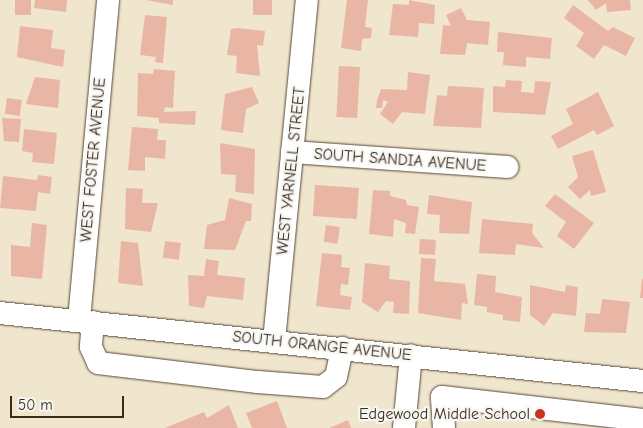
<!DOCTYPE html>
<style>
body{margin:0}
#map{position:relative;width:643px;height:428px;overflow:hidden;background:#f0e5cd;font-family:"Comic Neue",sans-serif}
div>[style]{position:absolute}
.building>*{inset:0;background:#e9b6a6;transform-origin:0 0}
.roads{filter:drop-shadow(0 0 1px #564638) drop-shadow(0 0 1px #564638)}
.minor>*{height:22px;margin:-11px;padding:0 11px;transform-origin:11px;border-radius:11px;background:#fff}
.dots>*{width:14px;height:14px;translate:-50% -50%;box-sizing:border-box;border:2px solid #f6f6f2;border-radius:50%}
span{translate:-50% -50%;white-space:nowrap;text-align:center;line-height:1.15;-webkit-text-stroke:4.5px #f6f6f2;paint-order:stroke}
.street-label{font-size:16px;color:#3b2a1e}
.poi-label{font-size:16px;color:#3b2a1e}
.right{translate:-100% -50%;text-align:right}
.scale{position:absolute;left:10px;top:396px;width:114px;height:22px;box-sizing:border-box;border:2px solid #3b2a1e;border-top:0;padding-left:6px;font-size:15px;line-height:18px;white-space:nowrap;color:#3b2a1e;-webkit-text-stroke:4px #f6f6f2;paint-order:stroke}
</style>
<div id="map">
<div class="building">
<div style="left:15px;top:0;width:16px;height:15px"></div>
<div style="clip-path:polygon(35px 0,67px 0,66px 12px,34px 8px)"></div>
<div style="clip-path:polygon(146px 0,173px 0,173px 5px)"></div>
<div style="left:253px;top:0;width:19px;height:15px"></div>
<div style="clip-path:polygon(347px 0,368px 0,365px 27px,372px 28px,371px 38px,362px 39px,361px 51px,341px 48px)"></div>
<div style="clip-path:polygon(409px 0,435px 5px,434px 24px,419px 23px,418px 37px,389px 35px,393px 4px,409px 5px)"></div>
<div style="clip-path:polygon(588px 0,630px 0,631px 10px,607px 12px,606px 3px,596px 10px)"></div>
<div style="clip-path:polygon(573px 5px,608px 31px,613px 27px,635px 38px,626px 56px,604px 45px,594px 59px,576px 46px,584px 33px,564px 18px)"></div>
<div style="clip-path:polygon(461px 8px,467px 20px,490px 22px,488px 45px,467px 43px,465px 55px,440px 54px,443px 25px,451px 26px,446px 15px)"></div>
<div style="clip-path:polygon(145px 15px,167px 17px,163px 63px,155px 62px,156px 57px,140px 55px)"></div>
<div style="clip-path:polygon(20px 26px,53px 30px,51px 48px,65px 50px,63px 67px,17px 57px)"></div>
<div style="clip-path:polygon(237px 28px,265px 31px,263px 46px,257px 45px,260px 76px,236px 73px,237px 56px,227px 55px,231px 29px)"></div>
<div style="clip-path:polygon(498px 32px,552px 38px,550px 59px,526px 57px,526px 67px,503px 65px,504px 52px,497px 52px)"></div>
<div style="left:339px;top:66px;width:21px;height:51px;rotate:3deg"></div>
<div style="clip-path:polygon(154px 69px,175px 71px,173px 108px,165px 107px,164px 112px,196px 111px,195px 125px,159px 123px,159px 118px,137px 116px,138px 73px,153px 74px)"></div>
<div style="clip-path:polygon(408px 72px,430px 75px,425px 114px,402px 112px,393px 124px,380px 114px,388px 102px,383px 100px,382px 108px,376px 108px,377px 100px,381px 89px,407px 90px)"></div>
<div style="clip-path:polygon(35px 77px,60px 80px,58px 108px,26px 104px)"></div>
<div style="clip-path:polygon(506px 80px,522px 81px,521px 92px,534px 93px,535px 81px,551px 82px,545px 115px,493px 112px,493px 86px,505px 87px)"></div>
<div style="clip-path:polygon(448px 86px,484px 88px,481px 128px,433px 126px,437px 95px,447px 96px)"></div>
<div style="clip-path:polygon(252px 87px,259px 103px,246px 109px,243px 133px,221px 130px,225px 94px)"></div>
<div style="clip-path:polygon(598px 92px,614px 126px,597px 135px,594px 130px,558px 149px,551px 136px,573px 124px,566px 109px)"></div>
<div style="left:7px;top:98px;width:15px;height:16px;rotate:8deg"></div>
<div style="clip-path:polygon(2px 118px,21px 119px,19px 142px,4px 141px)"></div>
<div style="clip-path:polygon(132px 127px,158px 129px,157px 140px,166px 140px,165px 159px,145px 157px,145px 171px,128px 170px)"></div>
<div style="clip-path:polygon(24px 129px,57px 133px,54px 164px,32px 162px,33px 153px,22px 151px)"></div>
<div style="clip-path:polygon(220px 143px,255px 149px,254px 194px,235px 192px,236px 175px,221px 174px)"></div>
<div style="clip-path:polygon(593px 150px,606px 192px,591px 196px,590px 190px,580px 199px,568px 187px,578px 177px,572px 156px)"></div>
<div style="clip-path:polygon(38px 175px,52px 177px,50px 194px,38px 192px,36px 211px,0 208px,3px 176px,37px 180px)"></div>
<div style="left:315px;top:185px;width:44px;height:31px;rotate:4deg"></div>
<div style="clip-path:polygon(126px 188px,143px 189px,142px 203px,158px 203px,151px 232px,125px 229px)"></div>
<div style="clip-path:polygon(373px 190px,390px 191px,390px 196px,406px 200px,407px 205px,419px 207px,415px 234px,405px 233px,406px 223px,394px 219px,393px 237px,369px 234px)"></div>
<div style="clip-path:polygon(555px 194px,594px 223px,574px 249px,557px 236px,566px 222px,545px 206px)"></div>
<div style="clip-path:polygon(429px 195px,472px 202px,469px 234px,439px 233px,440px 215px,427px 214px)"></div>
<div style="clip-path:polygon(229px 198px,252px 204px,251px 221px,246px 221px,235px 250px,204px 249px,207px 225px,225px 220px)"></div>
<div style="clip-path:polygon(482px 219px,533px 224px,532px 233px,544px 248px,516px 244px,515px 255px,479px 253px)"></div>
<div style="clip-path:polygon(32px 223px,47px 225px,42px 279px,11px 276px,11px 245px,30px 247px)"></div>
<div style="left:326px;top:225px;width:14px;height:17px;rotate:8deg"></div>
<div style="left:420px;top:239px;width:16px;height:15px;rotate:4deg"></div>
<div style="clip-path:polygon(121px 241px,138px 243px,143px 286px,118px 283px)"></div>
<div style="left:165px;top:241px;width:16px;height:17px;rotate:7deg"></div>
<div style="clip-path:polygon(322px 253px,342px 255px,341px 267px,350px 268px,348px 285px,341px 284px,340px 295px,352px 297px,350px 310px,316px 306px)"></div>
<div style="clip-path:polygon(421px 258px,436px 259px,434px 281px,465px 284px,468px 304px,462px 303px,461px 320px,418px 313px)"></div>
<div style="clip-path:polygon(206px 259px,219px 261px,217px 275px,245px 278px,243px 300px,207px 296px,204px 308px,189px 306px,188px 275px,204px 276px)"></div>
<div style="clip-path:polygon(365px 263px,390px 266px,389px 279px,410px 281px,409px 314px,393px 313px,394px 302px,386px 301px,378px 312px,362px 302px)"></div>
<div style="clip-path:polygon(477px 274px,496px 276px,495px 292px,522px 297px,520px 322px,503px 320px,503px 315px,487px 312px,487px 307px,474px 305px)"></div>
<div style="clip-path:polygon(642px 278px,643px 279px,643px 298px,640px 298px)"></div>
<div style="clip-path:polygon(530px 285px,565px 292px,566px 285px,578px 287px,576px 316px,553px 313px,544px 326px,530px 315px)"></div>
<div style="clip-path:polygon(602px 299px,630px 302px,626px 333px,584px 332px,586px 313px,600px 314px)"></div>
<div style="clip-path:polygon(277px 401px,287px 428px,252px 428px,246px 413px)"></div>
<div style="clip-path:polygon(229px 405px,238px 428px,165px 428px,204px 412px,207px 418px)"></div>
<div style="clip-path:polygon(348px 420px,351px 428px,329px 428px)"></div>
</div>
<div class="roads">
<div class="minor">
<div style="left:292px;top:152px;width:216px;rotate:4deg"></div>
<div style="left:0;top:313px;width:647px;rotate:6.04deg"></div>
<div style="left:79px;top:320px;width:321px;rotate:-84.8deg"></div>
<div style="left:93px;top:322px;width:25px;rotate:95deg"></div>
<div style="left:91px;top:347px;width:17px;rotate:66deg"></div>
<div style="left:98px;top:363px;width:161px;rotate:6.8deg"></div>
<div style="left:258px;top:382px;width:65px;rotate:4.4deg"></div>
<div style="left:323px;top:387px;width:16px;rotate:-38deg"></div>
<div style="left:336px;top:377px;width:30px;rotate:-78deg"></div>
<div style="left:274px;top:341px;width:343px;rotate:-84.5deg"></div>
<div style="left:404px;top:428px;width:73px;rotate:-84.5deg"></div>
<div style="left:444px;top:428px;width:31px;rotate:-94deg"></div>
<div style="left:442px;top:397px;width:202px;rotate:6.5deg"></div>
</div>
</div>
<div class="dots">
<div style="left:540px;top:414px;background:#c8321e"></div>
</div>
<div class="street-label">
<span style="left:93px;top:160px;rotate:-85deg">WEST FOSTER AVENUE</span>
<span style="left:400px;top:160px;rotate:4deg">SOUTH SANDIA AVENUE</span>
<span style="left:291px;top:171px;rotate:-84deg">WEST YARNELL STREET</span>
<span style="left:322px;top:346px;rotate:6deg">SOUTH ORANGE AVENUE</span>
</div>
<div class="poi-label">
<span class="right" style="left:530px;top:414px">Edgewood Middle School</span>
</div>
<div class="scale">50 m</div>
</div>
